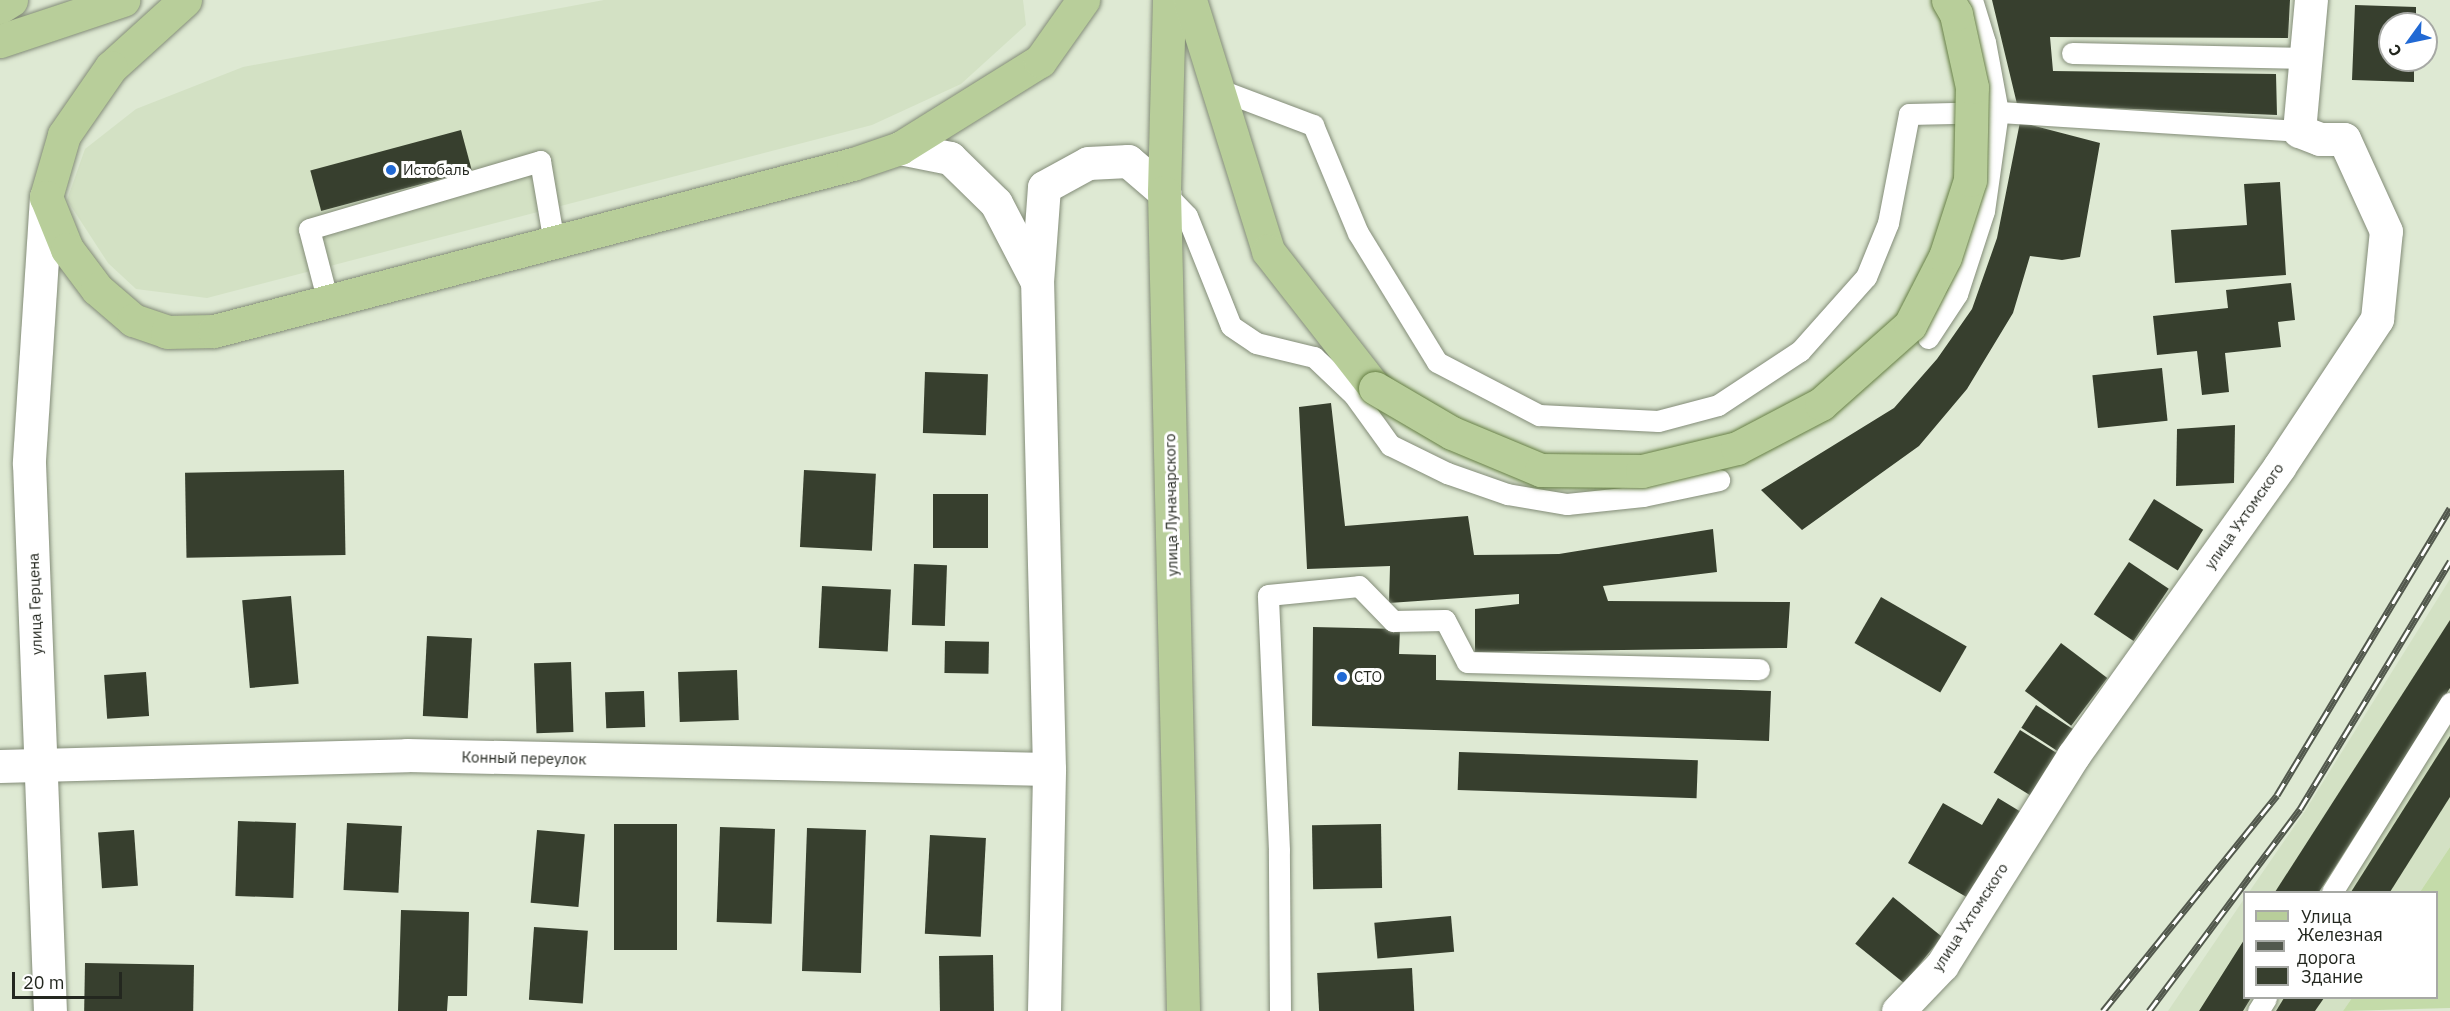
<!DOCTYPE html>
<meta charset="utf-8">
<style>
body{margin:0}
#map{position:relative;width:2450px;height:1011px;overflow:hidden;background:#dee9d3;font-family:"IBM Plex Sans",sans-serif}
div>[style]{position:absolute}
.built>*{inset:0;background:#d3e1c4}
.green>*{inset:0;background:#c4dba9}
.building>*{inset:0;background:#373f2e;transform-origin:0 0}
.roads{filter:drop-shadow(0 0 2px #838c78) drop-shadow(0 0 2px #838c78)}
.service>*{height:21px;margin:-10.5px;padding:0 10.5px;transform-origin:10.5px;border-radius:10.5px;background:#fff}
.minor>*{height:33px;margin:-16.5px;padding:0 16.5px;transform-origin:16.5px;border-radius:16.5px;background:#fff}
.primary>*{height:33px;margin:-16.5px;padding:0 16.5px;transform-origin:16.5px;border-radius:16.5px;background:#b8ce9a}
.rail>*{height:7px;margin-top:-3.5px;transform-origin:0;background:repeating-linear-gradient(90deg,#fff 0 14px,#52584d 0 28px);box-sizing:border-box;border-block:2px solid #52584d}
.bridges{filter:drop-shadow(0 0 2px #657e43) drop-shadow(0 0 2px #657e43)}
.primary-bridge>*{height:33px;margin:-16.5px;padding:0 16.5px;transform-origin:16.5px;border-radius:16.5px;background:#b8ce9a}
.dots>*{width:16px;height:16px;translate:-50% -50%;box-sizing:border-box;border:3px solid #fff;border-radius:50%}
span{translate:-50% -50%;white-space:nowrap;text-align:center;line-height:1.15;-webkit-text-stroke:6px #fff;paint-order:stroke}
.poi-label{font-size:15px;color:#23271f}
.left{translate:0 -50%;text-align:left}
.street-label{font-size:15px;color:#23271f}
.legend{position:absolute;left:2243px;top:891px;width:195px;height:108px;box-sizing:border-box;background:#fff;border:2px solid #a7a9a5;margin:0;padding:8px 10px;list-style:none;font-size:18px;color:#23271f}
.legend li{display:flex;align-items:center;gap:12px;height:30px}
.legend b{width:30px;border:2px solid #a7a9a5}
.north{position:absolute;left:2378px;top:12px;width:60px;height:60px;box-sizing:border-box;background:#fff;border:2px solid #a7a9a5;border-radius:50%;rotate:237deg;font-size:16px;font-weight:700;line-height:24px;text-align:center;color:#23271f}
.north::after{content:'';display:block;margin:auto;width:21px;height:27px;background:#2169d4;clip-path:polygon(50% 0,100% 100%,50% 72%,0 100%)}
.scale{position:absolute;left:12px;top:972px;width:110px;height:27px;box-sizing:border-box;border:3px solid #23271f;border-top:0;padding-left:8px;font-size:18px;line-height:21px;white-space:nowrap;color:#23271f;-webkit-text-stroke:4px #fff;paint-order:stroke}
</style>
<div id="map">
<div class="built">
<div style="clip-path:polygon(604px 0,1023px 0,1026px 25px,961px 84px,872px 125px,207px 298px,136px 289px,108px 263px,67px 200px,85px 149px,136px 109px,243px 67px)"></div>
<div style="clip-path:polygon(2450px 579px,2450px 847px,2420px 892px,2249px 892px,2305px 811px)"></div>
<div style="clip-path:polygon(2244px 899px,2244px 998px,2352px 998px,2343px 1011px,2168px 1011px)"></div>
</div>
<div class="green">
<div style="clip-path:polygon(2450px 847px,2450px 1008px,2343px 1011px,2352px 998px,2436px 998px,2436px 892px,2420px 892px)"></div>
</div>
<div class="building">
<div style="clip-path:polygon(1992px 0,2290px 0,2288px 38px,2050px 37px,2053px 71px,2276px 74px,2277px 115px,2017px 104px)"></div>
<div style="clip-path:polygon(2355px 5px,2416px 7px,2416px 24px,2390px 24px,2390px 60px,2414px 60px,2414px 82px,2352px 80px)"></div>
<div style="clip-path:polygon(2020px 122px,2100px 143px,2080px 257px,2062px 260px,2030px 256px,2013px 313px,1967px 389px,1919px 446px,1802px 530px,1761px 490px,1894px 408px,1937px 359px,1972px 309px,1997px 238px)"></div>
<div style="left:461px;top:130px;width:42px;height:156px;rotate:75deg"></div>
<div style="clip-path:polygon(2280px 182px,2286px 275px,2175px 283px,2171px 230px,2247px 225px,2244px 184px)"></div>
<div style="clip-path:polygon(2291px 283px,2295px 320px,2278px 322px,2281px 347px,2225px 353px,2229px 392px,2202px 395px,2197px 351px,2157px 355px,2153px 316px,2228px 308px,2226px 290px)"></div>
<div style="left:2162px;top:368px;width:53px;height:70px;rotate:84deg"></div>
<div style="left:925px;top:372px;width:63px;height:61px;rotate:2deg"></div>
<div style="clip-path:polygon(1331px 403px,1345px 526px,1468px 516px,1474px 555px,1559px 554px,1713px 529px,1717px 572px,1603px 586px,1608px 601px,1790px 602px,1787px 648px,1475px 652px,1475px 609px,1519px 604px,1519px 594px,1389px 603px,1390px 566px,1307px 569px,1299px 407px)"></div>
<div style="clip-path:polygon(2235px 425px,2234px 483px,2176px 486px,2177px 429px)"></div>
<div style="left:344px;top:470px;width:85px;height:159px;rotate:89deg"></div>
<div style="left:804px;top:470px;width:72px;height:77px;rotate:3deg"></div>
<div style="left:988px;top:494px;width:54px;height:55px;rotate:90deg"></div>
<div style="left:2154px;top:499px;width:58px;height:48px;rotate:32deg"></div>
<div style="left:2129px;top:562px;width:48px;height:63px;rotate:34deg"></div>
<div style="left:914px;top:564px;width:33px;height:61px;rotate:2deg"></div>
<div style="left:822px;top:586px;width:69px;height:62px;rotate:3deg"></div>
<div style="left:291px;top:596px;width:88px;height:49px;rotate:85deg"></div>
<div style="left:1881px;top:597px;width:99px;height:53px;rotate:30deg"></div>
<div style="clip-path:polygon(2450px 620px,2450px 688px,2319px 892px,2275px 892px)"></div>
<div style="clip-path:polygon(1313px 627px,1400px 629px,1399px 654px,1436px 655px,1436px 680px,1771px 691px,1769px 741px,1312px 726px)"></div>
<div style="left:427px;top:636px;width:45px;height:80px;rotate:3deg"></div>
<div style="left:945px;top:641px;width:44px;height:32px;rotate:1deg"></div>
<div style="left:2061px;top:643px;width:58px;height:60px;rotate:37deg"></div>
<div style="left:571px;top:662px;width:70px;height:37px;rotate:88deg"></div>
<div style="left:737px;top:670px;width:50px;height:59px;rotate:88deg"></div>
<div style="left:146px;top:672px;width:44px;height:42px;rotate:86deg"></div>
<div style="left:644px;top:691px;width:36px;height:39px;rotate:88deg"></div>
<div style="left:2036px;top:705px;width:54px;height:27px;rotate:33deg"></div>
<div style="left:2020px;top:730px;width:46px;height:50px;rotate:32deg"></div>
<div style="clip-path:polygon(2450px 736px,2450px 797px,2390px 892px,2351px 892px)"></div>
<div style="left:1459px;top:752px;width:239px;height:38px;rotate:2deg"></div>
<div style="clip-path:polygon(1998px 798px,2026px 815px,1975px 902px,1908px 863px,1943px 803px,1982px 825px)"></div>
<div style="left:238px;top:821px;width:58px;height:75px;rotate:2deg"></div>
<div style="left:347px;top:823px;width:55px;height:67px;rotate:3deg"></div>
<div style="left:614px;top:824px;width:63px;height:126px"></div>
<div style="left:1381px;top:824px;width:64px;height:69px;rotate:89deg"></div>
<div style="left:720px;top:827px;width:55px;height:95px;rotate:2deg"></div>
<div style="left:807px;top:828px;width:59px;height:143px;rotate:2deg"></div>
<div style="left:134px;top:830px;width:56px;height:36px;rotate:86deg"></div>
<div style="left:537px;top:830px;width:48px;height:73px;rotate:5deg"></div>
<div style="left:930px;top:835px;width:56px;height:99px;rotate:3deg"></div>
<div style="left:1893px;top:897px;width:63px;height:60px;rotate:39deg"></div>
<div style="clip-path:polygon(401px 910px,469px 912px,467px 996px,448px 996px,447px 1011px,398px 1011px)"></div>
<div style="left:1451px;top:916px;width:36px;height:77px;rotate:85deg"></div>
<div style="left:534px;top:927px;width:54px;height:73px;rotate:4deg"></div>
<div style="clip-path:polygon(2244px 940px,2244px 998px,2251px 998px,2243px 1011px,2199px 1011px)"></div>
<div style="left:993px;top:955px;width:56px;height:54px;rotate:89deg"></div>
<div style="left:85px;top:963px;width:109px;height:48px;rotate:1deg"></div>
<div style="left:1412px;top:968px;width:43px;height:95px;rotate:87deg"></div>
<div style="clip-path:polygon(2284px 998px,2324px 998px,2315px 1011px,2276px 1011px)"></div>
</div>
<div class="roads">
<div class="service">
<div style="left:2072px;top:53px;width:236px;rotate:1.2deg"></div>
<div style="left:1215px;top:88px;width:105px;rotate:20.7deg"></div>
<div style="left:1313px;top:125px;width:117px;rotate:67.4deg"></div>
<div style="left:1358px;top:233px;width:151px;rotate:58.5deg"></div>
<div style="left:1437px;top:362px;width:115px;rotate:27.5deg"></div>
<div style="left:1539px;top:415px;width:119px;rotate:2.9deg"></div>
<div style="left:1658px;top:421px;width:62px;rotate:-14.9deg"></div>
<div style="left:1718px;top:405px;width:98px;rotate:-33.4deg"></div>
<div style="left:1800px;top:351px;width:99px;rotate:-48.3deg"></div>
<div style="left:1866px;top:277px;width:58px;rotate:-67.8deg"></div>
<div style="left:1888px;top:223px;width:111px;rotate:-79.1deg"></div>
<div style="left:1909px;top:114px;width:89px;rotate:-1.3deg"></div>
<div style="left:1998px;top:112px;width:302px;rotate:3.6deg"></div>
<div style="left:1164px;top:192px;width:33px;rotate:46deg"></div>
<div style="left:1187px;top:216px;width:118px;rotate:68.2deg"></div>
<div style="left:1231px;top:326px;width:30px;rotate:34deg"></div>
<div style="left:1256px;top:343px;width:60px;rotate:13.6deg"></div>
<div style="left:1314px;top:357px;width:55px;rotate:43.5deg"></div>
<div style="left:1354px;top:395px;width:62px;rotate:54.2deg"></div>
<div style="left:1390px;top:445px;width:64px;rotate:26.2deg"></div>
<div style="left:1447px;top:473px;width:64px;rotate:19.3deg"></div>
<div style="left:1507px;top:494px;width:61px;rotate:9.5deg"></div>
<div style="left:1567px;top:504px;width:76px;rotate:-6deg"></div>
<div style="left:1643px;top:496px;width:78px;rotate:-11.9deg"></div>
<div style="left:328px;top:302px;width:75px;rotate:-104.6deg"></div>
<div style="left:309px;top:229px;width:241px;rotate:-16.4deg"></div>
<div style="left:540px;top:161px;width:83px;rotate:80.3deg"></div>
<div style="left:1928px;top:338px;width:53px;rotate:-56.6deg"></div>
<div style="left:1957px;top:294px;width:87px;rotate:-72deg"></div>
<div style="left:1984px;top:211px;width:100px;rotate:-82deg"></div>
<div style="left:1998px;top:112px;width:71px;rotate:-100.5deg"></div>
<div style="left:1985px;top:42px;width:44px;rotate:-107.2deg"></div>
<div style="left:2332px;top:892px;width:223px;rotate:-58deg"></div>
<div style="left:1280px;top:1011px;width:161px;rotate:-90.4deg"></div>
<div style="left:1279px;top:850px;width:255px;rotate:-92.5deg"></div>
<div style="left:1268px;top:595px;width:91px;rotate:-5.6deg"></div>
<div style="left:1359px;top:586px;width:49px;rotate:45.8deg"></div>
<div style="left:1393px;top:621px;width:52px;rotate:-1.1deg"></div>
<div style="left:1445px;top:620px;width:47px;rotate:62.4deg"></div>
<div style="left:1467px;top:662px;width:292px;rotate:1.4deg"></div>
<div style="left:2258px;top:1011px;width:15px;rotate:-58deg"></div>
</div>
<div class="minor">
<div style="left:900px;top:148px;width:51px;rotate:11.3deg"></div>
<div style="left:950px;top:158px;width:64px;rotate:44.4deg"></div>
<div style="left:996px;top:203px;width:89px;rotate:62.6deg"></div>
<div style="left:46px;top:197px;width:267px;rotate:93.7deg"></div>
<div style="left:29px;top:463px;width:548px;rotate:87.81deg"></div>
<div style="left:0;top:766px;width:407px;rotate:-1.5deg"></div>
<div style="left:407px;top:755px;width:642px;rotate:1.25deg"></div>
<div style="left:1044px;top:1011px;width:242px;rotate:-88.8deg"></div>
<div style="left:1049px;top:769px;width:487px;rotate:-91.4deg"></div>
<div style="left:1037px;top:282px;width:95px;rotate:-85.8deg"></div>
<div style="left:1044px;top:187px;width:50px;rotate:-28.6deg"></div>
<div style="left:1088px;top:163px;width:40px;rotate:-2.9deg"></div>
<div style="left:1128px;top:161px;width:48px;rotate:40.7deg"></div>
<div style="left:1898px;top:1011px;width:64px;rotate:-46.3deg"></div>
<div style="left:1942px;top:965px;width:247px;rotate:-57.9deg"></div>
<div style="left:2073px;top:756px;width:355px;rotate:-54.5deg"></div>
<div style="left:2279px;top:467px;width:178px;rotate:-56.5deg"></div>
<div style="left:2377px;top:319px;width:88px;rotate:-84.2deg"></div>
<div style="left:2386px;top:231px;width:101px;rotate:-114.5deg"></div>
<div style="left:2344px;top:139px;width:24px;rotate:180deg"></div>
<div style="left:2320px;top:139px;width:22px;rotate:-159deg"></div>
<div style="left:2299px;top:131px;width:132px;rotate:-84.8deg"></div>
</div>
<div class="primary">
<div style="left:185px;top:0;width:100px;rotate:137.8deg"></div>
<div style="left:111px;top:67px;width:83px;rotate:124.7deg"></div>
<div style="left:64px;top:135px;width:65px;rotate:106.2deg"></div>
<div style="left:46px;top:197px;width:56px;rotate:68deg"></div>
<div style="left:67px;top:249px;width:50px;rotate:53.1deg"></div>
<div style="left:97px;top:289px;width:48px;rotate:40.7deg"></div>
<div style="left:133px;top:320px;width:36px;rotate:19deg"></div>
<div style="left:167px;top:332px;width:47px;rotate:-1.2deg"></div>
<div style="left:214px;top:331px;width:660px;rotate:-14.65deg"></div>
<div style="left:853px;top:164px;width:50px;rotate:-18.8deg"></div>
<div style="left:900px;top:148px;width:165px;rotate:-31.9deg"></div>
<div style="left:1040px;top:61px;width:75px;rotate:-54.8deg"></div>
<div style="left:1169px;top:0;width:192px;rotate:91.5deg"></div>
<div style="left:1164px;top:192px;width:819px;rotate:88.67deg"></div>
<div style="left:1190px;top:0;width:263px;rotate:72.7deg"></div>
<div style="left:1268px;top:251px;width:174px;rotate:52deg"></div>
<div style="left:0;top:7px;width:13px;rotate:-32deg"></div>
<div style="left:0;top:41px;width:130px;rotate:-18.4deg"></div>
</div>
</div>
<div class="rail">
<div style="left:2103px;top:1011px;width:277px;rotate:-51.1deg"></div>
<div style="left:2277px;top:795px;width:335px;rotate:-58.9deg"></div>
<div style="left:2149px;top:1011px;width:252px;rotate:-53.2deg"></div>
<div style="left:2300px;top:809px;width:290px;rotate:-58.8deg"></div>
</div>
<div class="bridges">
<div class="primary-bridge">
<div style="left:1375px;top:388px;width:89px;rotate:30.3deg"></div>
<div style="left:1452px;top:433px;width:96px;rotate:22.6deg"></div>
<div style="left:1541px;top:470px;width:101px;rotate:0.6deg"></div>
<div style="left:1642px;top:471px;width:98px;rotate:-13.6deg"></div>
<div style="left:1737px;top:448px;width:95px;rotate:-27.6deg"></div>
<div style="left:1821px;top:404px;width:119px;rotate:-41.6deg"></div>
<div style="left:1910px;top:325px;width:76px;rotate:-62.8deg"></div>
<div style="left:1945px;top:257px;width:81px;rotate:-72deg"></div>
<div style="left:1970px;top:180px;width:93px;rotate:-88.8deg"></div>
<div style="left:1972px;top:87px;width:75px;rotate:-102.4deg"></div>
<div style="left:1956px;top:14px;width:16px;rotate:-120deg"></div>
</div>
</div>
<div class="dots">
<div style="left:391px;top:170px;background:#2169d4"></div>
<div style="left:1342px;top:677px;background:#2169d4"></div>
</div>
<div class="poi-label">
<span class="left" style="left:403px;top:170px">Истобаль</span>
<span class="left" style="left:1354px;top:677px">СТО</span>
</div>
<div class="street-label">
<span style="left:1171px;top:505px;rotate:-91deg">улица Луначарского</span>
<span style="left:2244px;top:516px;rotate:-55deg">улица Ухтомского</span>
<span style="left:35px;top:604px;rotate:-92deg">улица Герцена</span>
<span style="left:524px;top:758px;rotate:1deg">Конный переулок</span>
<span style="left:1970px;top:917px;rotate:-57deg">улица Ухтомского</span>
</div>
<ul class="legend">
<li><b style="height:8px;background:#b8ce9a"></b>Улица</li>
<li><b style="height:8px;background:#52584d"></b>Железная дорога</li>
<li><b style="height:16px;background:#373f2e"></b>Здание</li>
</ul>
<div class="north">С</div>
<div class="scale">20 m</div>
</div>
